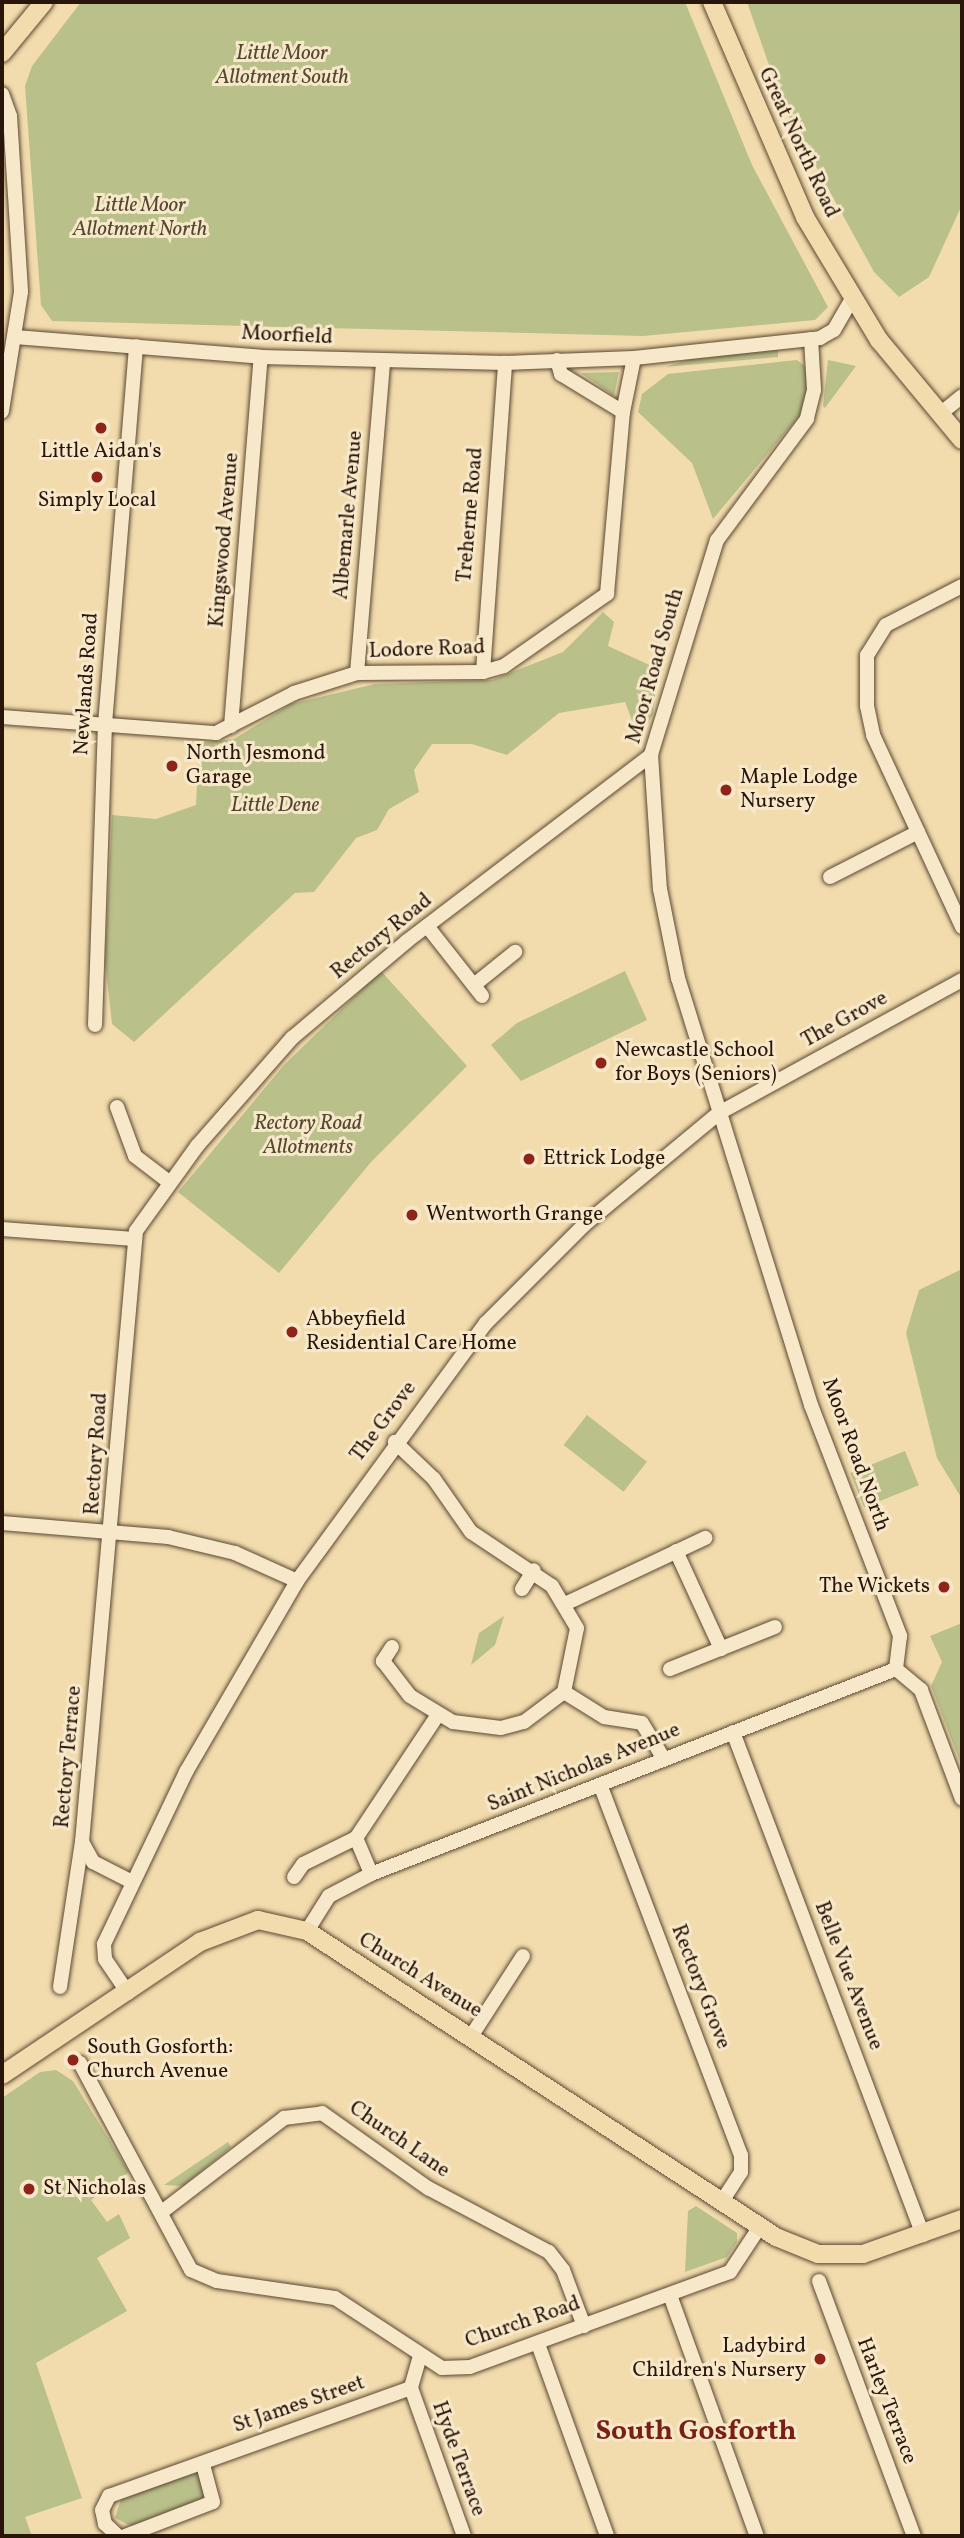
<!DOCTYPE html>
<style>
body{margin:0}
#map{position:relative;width:964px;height:2538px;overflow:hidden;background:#f2dcad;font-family:Vollkorn,serif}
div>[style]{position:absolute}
.green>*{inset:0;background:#bac08a;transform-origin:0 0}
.roads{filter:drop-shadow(0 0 2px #5b4733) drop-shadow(0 0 2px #5b4733)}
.minor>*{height:14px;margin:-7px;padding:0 7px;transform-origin:7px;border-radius:7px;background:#f7e8ca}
.major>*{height:18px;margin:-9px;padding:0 9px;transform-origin:9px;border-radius:9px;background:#f2dcad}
.dots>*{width:19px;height:19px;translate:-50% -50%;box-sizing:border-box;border:4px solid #f7e8ca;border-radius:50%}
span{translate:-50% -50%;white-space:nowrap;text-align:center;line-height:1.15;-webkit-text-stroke:6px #f7e8ca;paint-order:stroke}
.park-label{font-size:21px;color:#544830;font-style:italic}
.street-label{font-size:21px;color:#29150a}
.poi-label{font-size:21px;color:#29150a}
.left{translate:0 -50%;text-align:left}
.right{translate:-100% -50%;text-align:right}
.district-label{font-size:28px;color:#7a1f14;font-weight:700}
.frame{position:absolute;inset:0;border:4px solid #29150a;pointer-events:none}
</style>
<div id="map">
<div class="green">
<div style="clip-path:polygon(81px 2px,685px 2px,752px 165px,828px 307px,815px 320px,643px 336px,52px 321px,41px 305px,25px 86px,32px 66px)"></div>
<div style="clip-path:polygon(747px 2px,962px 2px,962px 205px,929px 277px,899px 297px,874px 272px,784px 108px)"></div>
<div style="clip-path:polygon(778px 349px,778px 357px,665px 367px,691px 359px)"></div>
<div style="clip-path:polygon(797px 360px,806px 367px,808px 385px,800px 415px,713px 519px,692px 463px,638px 412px,642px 394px,668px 374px)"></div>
<div style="clip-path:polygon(828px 360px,856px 366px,825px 408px,823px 406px)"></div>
<div style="clip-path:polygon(619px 372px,614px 396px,581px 373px)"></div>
<div style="clip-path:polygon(603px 612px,614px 622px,608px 646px,658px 669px,653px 714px,645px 728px,633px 723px,625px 702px,559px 713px,507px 755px,472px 744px,432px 744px,414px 770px,419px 792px,389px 809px,377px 830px,356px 838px,314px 892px,295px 893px,134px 1042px,112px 1024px,105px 961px,112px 815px,156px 819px,196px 805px,199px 743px,234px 739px,291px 704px,375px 684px,492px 680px,563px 652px)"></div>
<div style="clip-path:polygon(381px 971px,467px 1066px,371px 1162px,279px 1273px,178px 1192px,285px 1064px)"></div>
<div style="clip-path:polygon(625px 971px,647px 1020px,521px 1081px,491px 1045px,517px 1023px)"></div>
<div style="clip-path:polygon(962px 1269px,962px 1499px,937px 1458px,906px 1333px,919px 1290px)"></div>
<div style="left:587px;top:1415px;width:76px;height:38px;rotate:38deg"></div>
<div style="left:905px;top:1451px;width:37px;height:59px;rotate:68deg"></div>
<div style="clip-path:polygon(504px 1616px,495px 1645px,471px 1665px,479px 1633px)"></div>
<div style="clip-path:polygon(962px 1623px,962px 1767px,931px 1686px,942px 1662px,930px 1636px)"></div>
<div style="clip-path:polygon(56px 2070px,73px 2081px,129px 2172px,91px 2200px,107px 2222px,119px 2214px,130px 2238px,97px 2258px,127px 2311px,36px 2363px,82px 2498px,25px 2517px,32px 2536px,2px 2536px,2px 2098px,40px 2072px)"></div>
<div style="clip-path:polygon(228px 2142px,231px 2147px,183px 2186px,164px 2185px)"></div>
<div style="clip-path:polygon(696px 2206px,737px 2233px,737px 2242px,727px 2257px,685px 2272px,688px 2211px)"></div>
<div style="clip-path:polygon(194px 2473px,202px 2478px,204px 2496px,197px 2502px,131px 2526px,115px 2518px,121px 2499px)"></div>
</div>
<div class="roads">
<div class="minor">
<div style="left:2px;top:94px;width:23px;rotate:70deg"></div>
<div style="left:10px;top:116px;width:176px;rotate:86.4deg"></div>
<div style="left:21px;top:292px;width:121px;rotate:99.1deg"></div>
<div style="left:15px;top:337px;width:247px;rotate:4.6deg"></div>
<div style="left:261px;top:357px;width:244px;rotate:1.4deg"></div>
<div style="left:505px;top:363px;width:129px;rotate:-2.2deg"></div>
<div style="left:634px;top:358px;width:187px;rotate:-6.1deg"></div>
<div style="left:820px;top:338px;width:16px;rotate:-30deg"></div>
<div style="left:834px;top:330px;width:36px;rotate:-60deg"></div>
<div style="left:811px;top:339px;width:51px;rotate:86.6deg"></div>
<div style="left:814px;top:390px;width:30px;rotate:104deg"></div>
<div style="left:807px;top:419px;width:151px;rotate:126.6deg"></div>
<div style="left:717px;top:540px;width:225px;rotate:107.1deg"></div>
<div style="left:651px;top:755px;width:134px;rotate:86.2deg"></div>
<div style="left:660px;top:889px;width:91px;rotate:78.6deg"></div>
<div style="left:678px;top:978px;width:447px;rotate:72.7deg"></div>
<div style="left:811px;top:1405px;width:248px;rotate:68.9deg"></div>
<div style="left:900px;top:1636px;width:33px;rotate:97deg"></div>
<div style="left:896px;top:1669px;width:33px;rotate:40deg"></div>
<div style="left:921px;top:1690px;width:116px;rotate:69.4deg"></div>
<div style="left:557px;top:360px;width:15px;rotate:74deg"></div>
<div style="left:561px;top:374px;width:73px;rotate:31.5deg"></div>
<div style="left:940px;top:414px;width:28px;rotate:-39deg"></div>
<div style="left:962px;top:586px;width:85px;rotate:152.8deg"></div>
<div style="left:886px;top:625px;width:36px;rotate:122deg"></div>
<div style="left:867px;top:655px;width:51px;rotate:90deg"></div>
<div style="left:867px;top:706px;width:30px;rotate:78deg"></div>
<div style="left:873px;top:735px;width:212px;rotate:65.1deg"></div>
<div style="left:483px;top:672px;width:310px;rotate:-85.9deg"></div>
<div style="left:357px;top:673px;width:313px;rotate:-85.2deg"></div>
<div style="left:2px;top:717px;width:215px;rotate:4.3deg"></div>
<div style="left:216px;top:733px;width:88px;rotate:-27.1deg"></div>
<div style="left:294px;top:693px;width:66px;rotate:-17.6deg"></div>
<div style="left:357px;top:673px;width:126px;rotate:-0.5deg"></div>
<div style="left:483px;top:672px;width:22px;rotate:-16deg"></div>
<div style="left:504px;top:666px;width:126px;rotate:-35deg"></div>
<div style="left:607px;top:594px;width:183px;rotate:-85deg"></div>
<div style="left:623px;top:412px;width:55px;rotate:-78.5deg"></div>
<div style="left:231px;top:726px;width:370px;rotate:-85.4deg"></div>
<div style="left:830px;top:877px;width:99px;rotate:-27.1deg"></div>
<div style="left:427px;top:926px;width:89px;rotate:51.8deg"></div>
<div style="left:474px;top:985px;width:53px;rotate:-38.8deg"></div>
<div style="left:95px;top:1025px;width:301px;rotate:-88.1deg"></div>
<div style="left:105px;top:724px;width:379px;rotate:-85.3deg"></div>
<div style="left:117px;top:1107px;width:52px;rotate:69.8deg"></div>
<div style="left:135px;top:1156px;width:43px;rotate:37.4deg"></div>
<div style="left:2px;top:1229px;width:132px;rotate:4.3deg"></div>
<div style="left:2px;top:1523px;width:167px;rotate:4.8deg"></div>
<div style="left:168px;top:1537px;width:69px;rotate:13.4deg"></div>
<div style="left:235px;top:1553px;width:68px;rotate:24.3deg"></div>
<div style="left:676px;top:1551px;width:108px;rotate:65.3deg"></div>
<div style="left:522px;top:1589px;width:22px;rotate:-58deg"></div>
<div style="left:567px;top:1603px;width:153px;rotate:-25.2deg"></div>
<div style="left:392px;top:1647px;width:17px;rotate:123deg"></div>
<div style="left:383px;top:1661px;width:44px;rotate:52.4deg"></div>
<div style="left:410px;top:1696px;width:50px;rotate:31.2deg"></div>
<div style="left:453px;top:1722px;width:48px;rotate:7.1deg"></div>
<div style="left:501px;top:1728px;width:24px;rotate:-15deg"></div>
<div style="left:524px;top:1722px;width:50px;rotate:-36.9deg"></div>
<div style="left:564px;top:1692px;width:65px;rotate:-78.5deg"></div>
<div style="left:577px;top:1628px;width:49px;rotate:-120.8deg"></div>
<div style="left:552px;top:1586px;width:97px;rotate:-146.3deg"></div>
<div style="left:471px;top:1532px;width:65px;rotate:-124.9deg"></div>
<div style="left:434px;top:1479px;width:54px;rotate:-136.5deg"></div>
<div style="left:670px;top:1669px;width:113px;rotate:-21.8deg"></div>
<div style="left:564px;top:1692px;width:47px;rotate:32deg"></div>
<div style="left:604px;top:1717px;width:38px;rotate:9deg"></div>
<div style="left:642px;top:1723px;width:42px;rotate:58.6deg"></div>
<div style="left:733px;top:1732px;width:538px;rotate:69.31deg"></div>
<div style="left:601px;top:1787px;width:394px;rotate:69.2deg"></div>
<div style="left:741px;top:2155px;width:17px;rotate:90deg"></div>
<div style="left:741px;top:2172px;width:35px;rotate:123deg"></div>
<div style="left:356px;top:1838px;width:39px;rotate:67deg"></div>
<div style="left:82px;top:1842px;width:23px;rotate:61deg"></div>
<div style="left:93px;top:1862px;width:44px;rotate:27.1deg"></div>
<div style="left:294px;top:1877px;width:16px;rotate:-55deg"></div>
<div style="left:303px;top:1864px;width:59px;rotate:-26.1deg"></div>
<div style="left:356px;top:1838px;width:146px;rotate:-56.4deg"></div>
<div style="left:307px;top:1931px;width:41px;rotate:-57.8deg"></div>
<div style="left:329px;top:1896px;width:47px;rotate:-27.6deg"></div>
<div style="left:371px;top:1874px;width:564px;rotate:-21.33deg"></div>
<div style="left:60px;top:1987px;width:147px;rotate:-81.4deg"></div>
<div style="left:82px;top:1842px;width:613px;rotate:-84.95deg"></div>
<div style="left:136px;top:1231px;width:105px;rotate:-54.3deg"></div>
<div style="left:197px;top:1146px;width:144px;rotate:-48.7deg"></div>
<div style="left:292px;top:1038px;width:150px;rotate:-40.1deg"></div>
<div style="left:407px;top:941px;width:307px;rotate:-37.3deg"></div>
<div style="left:128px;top:1993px;width:41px;rotate:-124.1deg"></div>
<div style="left:105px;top:1959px;width:15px;rotate:-94deg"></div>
<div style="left:104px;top:1944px;width:191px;rotate:-64.5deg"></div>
<div style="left:186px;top:1772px;width:221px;rotate:-59.8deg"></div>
<div style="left:297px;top:1581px;width:320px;rotate:-53.8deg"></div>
<div style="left:486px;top:1323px;width:139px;rotate:-45deg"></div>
<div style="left:584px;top:1225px;width:175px;rotate:-39.7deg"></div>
<div style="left:719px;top:1113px;width:277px;rotate:-28.7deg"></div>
<div style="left:472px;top:2035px;width:94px;rotate:-57.2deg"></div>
<div style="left:80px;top:2063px;width:235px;rotate:61.8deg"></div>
<div style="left:191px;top:2270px;width:28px;rotate:23deg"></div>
<div style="left:217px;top:2281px;width:119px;rotate:8.2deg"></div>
<div style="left:335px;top:2298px;width:128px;rotate:33.2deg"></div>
<div style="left:442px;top:2368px;width:28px;rotate:-2deg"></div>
<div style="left:470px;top:2367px;width:277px;rotate:-20.1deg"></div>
<div style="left:730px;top:2272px;width:53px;rotate:-56.6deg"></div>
<div style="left:163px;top:2211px;width:153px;rotate:-37.5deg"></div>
<div style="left:284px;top:2118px;width:38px;rotate:-7deg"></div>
<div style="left:322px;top:2113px;width:130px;rotate:35.3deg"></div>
<div style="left:428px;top:2188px;width:137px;rotate:27.9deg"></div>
<div style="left:549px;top:2252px;width:23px;rotate:52deg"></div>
<div style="left:563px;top:2270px;width:60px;rotate:69.4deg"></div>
<div style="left:819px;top:2281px;width:272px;rotate:69.6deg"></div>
<div style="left:670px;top:2295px;width:256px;rotate:70.2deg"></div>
<div style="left:538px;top:2344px;width:204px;rotate:70.2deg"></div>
<div style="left:420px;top:2356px;width:33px;rotate:106deg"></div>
<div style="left:411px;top:2388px;width:157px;rotate:70.3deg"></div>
<div style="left:118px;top:2536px;width:18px;rotate:-137deg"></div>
<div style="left:105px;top:2524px;width:14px;rotate:-102deg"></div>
<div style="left:102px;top:2510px;width:16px;rotate:-63deg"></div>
<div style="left:109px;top:2496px;width:321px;rotate:-19.7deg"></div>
<div style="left:125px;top:2536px;width:94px;rotate:-21.1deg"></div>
<div style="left:213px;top:2502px;width:38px;rotate:-105deg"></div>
</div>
<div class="major">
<div style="left:712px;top:2px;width:234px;rotate:66.6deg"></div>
<div style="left:805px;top:217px;width:144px;rotate:59deg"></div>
<div style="left:879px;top:340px;width:130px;rotate:50.3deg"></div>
<div style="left:2px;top:53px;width:66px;rotate:-50.5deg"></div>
<div style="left:2px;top:2075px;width:239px;rotate:-33.9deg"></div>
<div style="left:200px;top:1942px;width:62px;rotate:-20.8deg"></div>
<div style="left:258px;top:1920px;width:50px;rotate:12.7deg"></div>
<div style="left:307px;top:1931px;width:560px;rotate:33.12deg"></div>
<div style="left:776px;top:2237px;width:45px;rotate:22deg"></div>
<div style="left:818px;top:2254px;width:45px"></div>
<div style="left:863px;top:2254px;width:105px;rotate:-19.5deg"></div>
</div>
</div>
<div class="dots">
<div style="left:101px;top:428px;background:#8f2418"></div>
<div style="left:97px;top:477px;background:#8f2418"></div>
<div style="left:172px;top:766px;background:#8f2418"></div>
<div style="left:726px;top:790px;background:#8f2418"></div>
<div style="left:601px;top:1063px;background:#8f2418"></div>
<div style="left:529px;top:1159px;background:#8f2418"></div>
<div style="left:412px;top:1215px;background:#8f2418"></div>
<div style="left:292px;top:1332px;background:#8f2418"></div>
<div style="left:944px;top:1587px;background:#8f2418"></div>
<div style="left:73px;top:2060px;background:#8f2418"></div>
<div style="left:29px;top:2189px;background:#8f2418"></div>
<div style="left:820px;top:2359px;background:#8f2418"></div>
</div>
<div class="park-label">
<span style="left:282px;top:66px">Little Moor<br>Allotment South</span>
<span style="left:140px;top:218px">Little Moor<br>Allotment North</span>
<span style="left:275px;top:806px">Little Dene</span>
<span style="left:308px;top:1136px">Rectory Road<br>Allotments</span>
</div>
<div class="street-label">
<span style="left:798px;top:143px;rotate:65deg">Great North Road</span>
<span style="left:287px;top:336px;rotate:3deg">Moorfield</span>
<span style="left:349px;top:515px;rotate:-85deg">Albemarle Avenue</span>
<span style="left:471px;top:515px;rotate:-85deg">Treherne Road</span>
<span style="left:225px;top:540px;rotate:-85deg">Kingswood Avenue</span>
<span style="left:427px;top:650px;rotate:-2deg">Lodore Road</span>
<span style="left:656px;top:666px;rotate:-74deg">Moor Road South</span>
<span style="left:87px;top:684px;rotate:-86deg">Newlands Road</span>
<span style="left:382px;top:937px;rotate:-39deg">Rectory Road</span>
<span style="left:845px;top:1020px;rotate:-29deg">The Grove</span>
<span style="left:384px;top:1422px;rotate:-53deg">The Grove</span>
<span style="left:97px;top:1454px;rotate:-86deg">Rectory Road</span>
<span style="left:855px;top:1455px;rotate:70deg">Moor Road North</span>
<span style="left:69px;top:1757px;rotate:-85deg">Rectory Terrace</span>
<span style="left:584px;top:1768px;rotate:-22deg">Saint Nicholas Avenue</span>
<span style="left:420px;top:1976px;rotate:32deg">Church Avenue</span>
<span style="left:848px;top:1976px;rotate:69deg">Belle Vue Avenue</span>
<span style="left:700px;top:1987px;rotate:69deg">Rectory Grove</span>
<span style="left:399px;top:2140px;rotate:35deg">Church Lane</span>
<span style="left:523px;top:2323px;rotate:-19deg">Church Road</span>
<span style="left:886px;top:2401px;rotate:69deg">Harley Terrace</span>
<span style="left:299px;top:2405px;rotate:-19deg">St James Street</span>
<span style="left:458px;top:2459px;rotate:70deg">Hyde Terrace</span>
</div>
<div class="poi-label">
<span style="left:101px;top:452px">Little Aidan's</span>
<span style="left:97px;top:501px">Simply Local</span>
<span class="left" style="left:186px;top:766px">North Jesmond<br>Garage</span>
<span class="left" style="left:740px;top:790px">Maple Lodge<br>Nursery</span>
<span class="left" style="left:615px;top:1063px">Newcastle School<br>for Boys (Seniors)</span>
<span class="left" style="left:543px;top:1159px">Ettrick Lodge</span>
<span class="left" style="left:426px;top:1215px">Wentworth Grange</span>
<span class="left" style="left:306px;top:1332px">Abbeyfield<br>Residential Care Home</span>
<span class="right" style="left:930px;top:1587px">The Wickets</span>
<span class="left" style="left:87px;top:2060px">South Gosforth:<br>Church Avenue</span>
<span class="left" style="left:43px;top:2189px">St Nicholas</span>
<span class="right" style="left:806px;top:2359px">Ladybird<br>Children's Nursery</span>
</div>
<div class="district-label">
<span style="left:696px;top:2432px">South Gosforth</span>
</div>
<div class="frame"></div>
</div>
